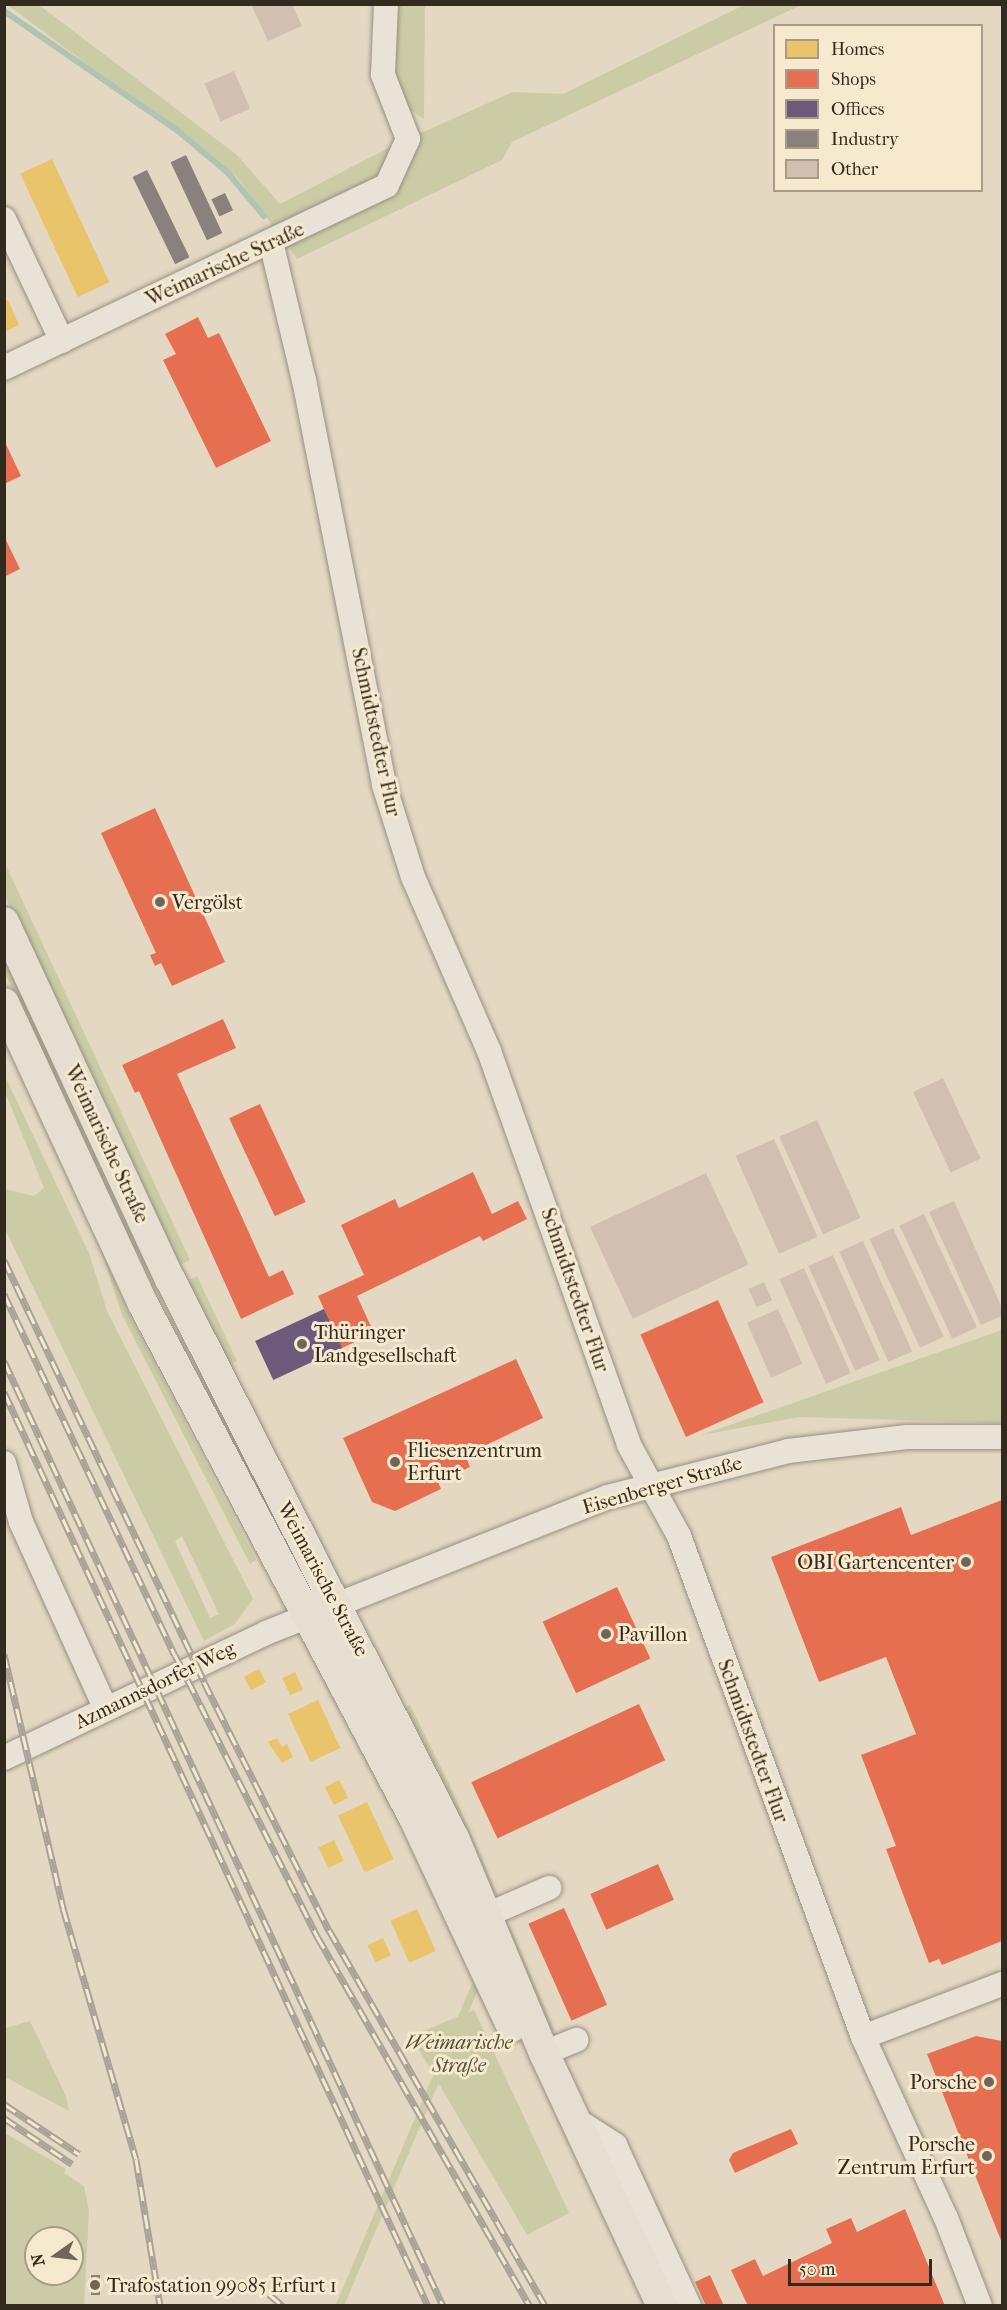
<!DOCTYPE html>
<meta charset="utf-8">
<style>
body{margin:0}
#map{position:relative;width:1007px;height:2310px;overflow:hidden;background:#e4d8c2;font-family:"IM FELL French Canon",serif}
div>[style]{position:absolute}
.green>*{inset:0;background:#cbcca6;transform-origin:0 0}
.homes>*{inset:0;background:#e9c46a;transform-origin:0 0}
.shops>*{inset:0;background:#e76f51;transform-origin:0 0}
.offices>*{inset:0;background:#6d597a;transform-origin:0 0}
.industry>*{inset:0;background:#8a817c;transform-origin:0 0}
.stream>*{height:6px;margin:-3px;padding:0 3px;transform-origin:3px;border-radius:3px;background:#b1c4b3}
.building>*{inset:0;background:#d1c0b2;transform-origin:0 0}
.roads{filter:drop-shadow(0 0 2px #978f82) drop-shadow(0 0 2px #978f82)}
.minor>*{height:24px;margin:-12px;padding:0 12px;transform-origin:12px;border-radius:12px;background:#e9e3d7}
.major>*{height:30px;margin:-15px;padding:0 15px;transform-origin:15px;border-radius:15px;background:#e5ded1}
.rail>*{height:7px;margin-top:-3.5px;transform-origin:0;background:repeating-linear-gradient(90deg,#f7e9ce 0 14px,#a8a299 0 28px);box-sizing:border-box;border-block:2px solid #a8a299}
.dots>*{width:16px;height:16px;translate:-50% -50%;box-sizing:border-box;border:3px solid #f7e9ce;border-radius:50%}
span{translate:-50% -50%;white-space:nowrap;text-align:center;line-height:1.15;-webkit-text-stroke:6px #f7e9ce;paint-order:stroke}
.street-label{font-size:20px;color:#32291f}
.poi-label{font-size:20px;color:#32291f}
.left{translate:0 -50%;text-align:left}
.right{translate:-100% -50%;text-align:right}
.park-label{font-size:20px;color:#534f3b;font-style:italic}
.frame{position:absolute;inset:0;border:6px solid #32291f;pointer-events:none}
.legend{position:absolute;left:773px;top:24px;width:210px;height:168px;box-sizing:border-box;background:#f7e9ce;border:2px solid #a89c88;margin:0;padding:8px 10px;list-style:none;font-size:18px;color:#32291f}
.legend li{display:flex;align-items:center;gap:12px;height:30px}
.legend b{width:30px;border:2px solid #a89c88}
.north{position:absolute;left:24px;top:2226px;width:60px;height:60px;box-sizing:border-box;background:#f7e9ce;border:2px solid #a89c88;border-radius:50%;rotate:256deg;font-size:16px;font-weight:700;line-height:24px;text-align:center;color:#32291f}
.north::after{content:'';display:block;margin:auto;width:21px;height:27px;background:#706658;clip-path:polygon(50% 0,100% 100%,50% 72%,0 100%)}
.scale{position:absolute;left:788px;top:2259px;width:144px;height:27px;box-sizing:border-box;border:3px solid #32291f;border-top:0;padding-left:8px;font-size:18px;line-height:21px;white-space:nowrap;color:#32291f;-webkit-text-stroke:4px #f7e9ce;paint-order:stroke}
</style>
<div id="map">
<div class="green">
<div style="clip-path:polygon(8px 5px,39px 5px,237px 155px,280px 204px,394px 145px,513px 92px,563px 94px,744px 5px,801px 5px,512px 142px,502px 160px,297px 259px,237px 177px)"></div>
<div style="clip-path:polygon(395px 5px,425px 5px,424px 119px,409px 109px,388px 59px)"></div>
<div style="clip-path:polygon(4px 861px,190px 1260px,176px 1267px,5px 896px)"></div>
<div style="clip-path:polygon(4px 946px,292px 1546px,157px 1285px,126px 1236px,5px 973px)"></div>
<div style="clip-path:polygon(14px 1042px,128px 1312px,256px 1560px,250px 1564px,122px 1315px,98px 1241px,7px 1045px)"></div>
<div style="clip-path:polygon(evenodd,4px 1074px,89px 1253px,107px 1311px,253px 1599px,235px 1624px,204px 1641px,5px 1229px,5px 1189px,34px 1196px,44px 1188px,5px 1092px,4px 1074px,182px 1536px,219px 1614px,210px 1618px,175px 1541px,182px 1536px)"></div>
<div style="clip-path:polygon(197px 1276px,237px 1361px,227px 1365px,183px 1283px)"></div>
<div style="clip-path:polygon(1002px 1330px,1002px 1423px,800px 1417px,701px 1435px)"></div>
<div style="clip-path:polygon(410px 1705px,453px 1792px,497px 1894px,486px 1889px,404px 1708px)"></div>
<div style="clip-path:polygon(501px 1923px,510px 1927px,555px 2031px,545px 2029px)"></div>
<div style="left:474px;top:1979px;width:8px;height:360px;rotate:23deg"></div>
<div style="clip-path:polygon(474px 2010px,569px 2213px,527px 2235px,411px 2036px)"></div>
<div style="clip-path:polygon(30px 2021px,66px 2096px,69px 2111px,5px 2077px,5px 2028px)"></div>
<div style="clip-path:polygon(evenodd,5px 2133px,66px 2169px,64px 2173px,84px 2186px,89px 2210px,84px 2305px,5px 2305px,5px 2133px,36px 2238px,72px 2238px,72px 2274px,36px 2274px,36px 2238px)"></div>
</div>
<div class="homes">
<div style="left:52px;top:159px;width:136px;height:35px;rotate:65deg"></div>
<div style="clip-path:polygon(8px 300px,19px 325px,4px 332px,4px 302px)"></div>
<div style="left:259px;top:1669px;width:15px;height:17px;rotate:62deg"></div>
<div style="left:295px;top:1672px;width:19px;height:14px;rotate:65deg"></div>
<div style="left:318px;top:1700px;width:53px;height:33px;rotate:65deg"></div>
<div style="clip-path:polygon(277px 1738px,282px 1747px,287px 1744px,293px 1757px,282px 1763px,268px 1742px)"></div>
<div style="left:339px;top:1780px;width:20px;height:16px;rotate:63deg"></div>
<div style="left:367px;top:1802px;width:63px;height:32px;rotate:65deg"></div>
<div style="left:334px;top:1840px;width:23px;height:17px;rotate:65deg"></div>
<div style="left:417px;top:1909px;width:46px;height:29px;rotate:66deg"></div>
<div style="left:383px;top:1938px;width:19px;height:17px;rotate:65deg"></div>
</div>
<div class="shops">
<div style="clip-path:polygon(198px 317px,208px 338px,219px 333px,271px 441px,216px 468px,163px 360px,176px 354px,165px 334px)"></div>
<div style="clip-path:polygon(4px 440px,21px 476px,4px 484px)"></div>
<div style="clip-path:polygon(4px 536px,20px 569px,4px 577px)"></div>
<div style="clip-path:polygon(155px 808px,225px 962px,172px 986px,161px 963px,155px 966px,150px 955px,156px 953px,101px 833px)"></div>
<div style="clip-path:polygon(223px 1019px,236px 1048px,177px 1074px,269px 1277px,283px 1270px,294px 1294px,241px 1319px,139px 1091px,135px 1093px,122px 1065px)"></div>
<div style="left:260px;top:1104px;width:108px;height:34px;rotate:65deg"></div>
<div style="clip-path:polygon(473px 1172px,492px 1214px,518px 1201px,527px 1219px,483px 1241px,480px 1236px,357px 1296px,374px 1333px,342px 1348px,318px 1296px,364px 1275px,341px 1225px,395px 1199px,399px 1208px)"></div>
<div style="left:718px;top:1300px;width:112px;height:85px;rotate:66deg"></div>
<div style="clip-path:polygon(516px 1359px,543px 1418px,465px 1455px,470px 1467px,438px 1482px,441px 1489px,395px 1511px,372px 1502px,343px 1438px)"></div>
<div style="clip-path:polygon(1002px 1500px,1002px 1941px,942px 1965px,939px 1959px,929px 1963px,886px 1849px,896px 1846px,861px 1755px,916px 1734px,886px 1657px,819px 1682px,771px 1557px,901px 1507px,911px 1535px)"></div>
<div style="left:617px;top:1587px;width:79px;height:82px;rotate:65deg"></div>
<div style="left:639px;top:1704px;width:62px;height:185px;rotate:65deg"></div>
<div style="left:658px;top:1864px;width:39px;height:74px;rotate:66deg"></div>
<div style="left:564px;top:1908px;width:106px;height:39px;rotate:66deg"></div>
<div style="clip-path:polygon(976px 2036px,1002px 2041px,1002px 2243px,927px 2054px)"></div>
<div style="clip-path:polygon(791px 2129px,798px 2144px,735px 2173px,729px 2160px,733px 2153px)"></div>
<div style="clip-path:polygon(905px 2209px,945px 2306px,748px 2306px,731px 2270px,755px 2259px,763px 2276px,832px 2243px,826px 2229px,851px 2218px,857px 2232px)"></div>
<div style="clip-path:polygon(710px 2275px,724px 2306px,706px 2306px,695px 2282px)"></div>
</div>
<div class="offices">
<div style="left:324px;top:1309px;width:43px;height:76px;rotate:65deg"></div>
</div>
<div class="industry">
<div style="left:186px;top:155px;width:86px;height:17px;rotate:65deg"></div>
<div style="left:147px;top:170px;width:97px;height:16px;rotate:64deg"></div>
<div style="left:225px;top:193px;width:19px;height:15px;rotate:65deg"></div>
<div style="left:91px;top:2275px;width:9px;height:20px"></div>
</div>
<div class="stream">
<div style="left:4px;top:11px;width:211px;rotate:34.6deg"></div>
<div style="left:178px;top:131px;width:65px;rotate:40deg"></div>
<div style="left:228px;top:173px;width:56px;rotate:50.1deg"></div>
</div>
<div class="building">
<div style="clip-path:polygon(251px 4px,292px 4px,302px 26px,268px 41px)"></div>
<div style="left:234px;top:71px;width:41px;height:32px;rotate:67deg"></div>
<div style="left:943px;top:1078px;width:89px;height:33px;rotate:65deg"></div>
<div style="left:817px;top:1120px;width:107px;height:41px;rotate:66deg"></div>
<div style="left:774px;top:1139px;width:107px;height:42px;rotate:66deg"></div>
<div style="left:706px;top:1173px;width:101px;height:128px;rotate:65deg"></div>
<div style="clip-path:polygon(954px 1201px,1002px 1308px,1002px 1316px,981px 1325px,929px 1212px)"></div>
<div style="left:924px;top:1214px;width:125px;height:27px;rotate:65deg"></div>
<div style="left:893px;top:1228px;width:120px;height:26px;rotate:65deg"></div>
<div style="left:863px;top:1241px;width:121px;height:26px;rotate:66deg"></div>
<div style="left:833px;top:1255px;width:115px;height:27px;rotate:66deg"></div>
<div style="left:804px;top:1268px;width:115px;height:27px;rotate:66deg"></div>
<div style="left:764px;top:1282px;width:20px;height:17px;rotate:66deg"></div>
<div style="left:778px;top:1309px;width:60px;height:34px;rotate:66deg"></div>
</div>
<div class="roads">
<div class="minor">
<div style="left:4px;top:219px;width:135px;rotate:64.6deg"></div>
<div style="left:271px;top:242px;width:142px;rotate:76.6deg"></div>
<div style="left:304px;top:380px;width:413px;rotate:78.8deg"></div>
<div style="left:384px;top:785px;width:96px;rotate:72.5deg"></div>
<div style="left:413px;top:877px;width:190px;rotate:66.4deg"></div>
<div style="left:489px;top:1051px;width:418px;rotate:70.4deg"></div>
<div style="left:629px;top:1445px;width:104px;rotate:61.2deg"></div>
<div style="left:679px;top:1536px;width:534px;rotate:69.83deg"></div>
<div style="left:863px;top:2037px;width:199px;rotate:65.4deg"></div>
<div style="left:946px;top:2218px;width:94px;rotate:68.9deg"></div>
<div style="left:4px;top:368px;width:424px;rotate:-25.5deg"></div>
<div style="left:387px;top:185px;width:51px;rotate:-65.5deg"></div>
<div style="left:408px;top:139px;width:69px;rotate:-111.3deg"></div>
<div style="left:383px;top:75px;width:71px;rotate:-87.6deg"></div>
<div style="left:4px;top:1463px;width:61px;rotate:73.9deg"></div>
<div style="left:21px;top:1522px;width:205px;rotate:65.6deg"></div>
<div style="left:4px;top:1758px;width:290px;rotate:-25.5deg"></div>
<div style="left:266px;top:1633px;width:368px;rotate:-21.7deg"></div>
<div style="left:608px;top:1497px;width:186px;rotate:-14.3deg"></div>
<div style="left:788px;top:1451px;width:120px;rotate:-6.7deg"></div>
<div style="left:907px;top:1437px;width:95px"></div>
<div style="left:487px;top:1915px;width:68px;rotate:-23.5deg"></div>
<div style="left:863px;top:2037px;width:149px;rotate:-20.9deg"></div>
<div style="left:544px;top:2053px;width:35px;rotate:-22deg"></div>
<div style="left:575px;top:2119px;width:48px;rotate:33deg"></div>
<div style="left:615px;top:2145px;width:177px;rotate:65.3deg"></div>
</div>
<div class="major">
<div style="left:4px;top:922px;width:394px;rotate:65.1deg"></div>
<div style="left:170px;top:1279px;width:627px;rotate:63.07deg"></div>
<div style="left:454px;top:1838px;width:233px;rotate:67.3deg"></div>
<div style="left:544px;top:2053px;width:279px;rotate:65deg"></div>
<div style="left:4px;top:1003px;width:332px;rotate:65.2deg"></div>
<div style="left:143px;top:1304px;width:579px;rotate:62.2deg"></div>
<div style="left:413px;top:1816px;width:233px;rotate:64.9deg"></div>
</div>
</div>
<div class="rail">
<div style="left:4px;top:1260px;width:467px;rotate:64.6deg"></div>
<div style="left:204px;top:1682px;width:278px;rotate:63.3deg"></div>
<div style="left:329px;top:1930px;width:434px;rotate:60.1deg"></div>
<div style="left:4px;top:1294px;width:399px;rotate:64.7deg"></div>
<div style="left:175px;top:1655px;width:315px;rotate:63.2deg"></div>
<div style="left:317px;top:1936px;width:427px;rotate:60.1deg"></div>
<div style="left:4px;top:1361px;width:1042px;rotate:65.08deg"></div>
<div style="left:4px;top:1392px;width:1008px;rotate:65.11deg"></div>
<div style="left:4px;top:1654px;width:261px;rotate:76.9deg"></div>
<div style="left:63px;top:1908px;width:261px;rotate:73.8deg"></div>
<div style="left:136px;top:2159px;width:149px;rotate:80.7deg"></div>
<div style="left:4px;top:2104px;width:90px;rotate:33.7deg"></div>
<div style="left:4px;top:2118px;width:82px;rotate:34.1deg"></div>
<div style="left:269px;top:2294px;width:18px;rotate:41deg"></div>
</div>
<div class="dots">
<div style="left:160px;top:902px;background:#706658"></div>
<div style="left:302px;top:1344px;background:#706658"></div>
<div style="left:395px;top:1462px;background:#706658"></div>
<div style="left:966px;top:1562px;background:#706658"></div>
<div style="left:606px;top:1634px;background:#706658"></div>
<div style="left:989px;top:2082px;background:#706658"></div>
<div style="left:987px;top:2156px;background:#706658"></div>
<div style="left:95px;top:2285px;background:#706658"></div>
</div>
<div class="street-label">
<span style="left:225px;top:264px;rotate:-25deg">Weimarische Straße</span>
<span style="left:376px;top:732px;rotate:78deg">Schmidtstedter Flur</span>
<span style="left:107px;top:1144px;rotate:65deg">Weimarische Straße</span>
<span style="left:575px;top:1290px;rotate:71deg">Schmidtstedter Flur</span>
<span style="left:662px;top:1485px;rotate:-16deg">Eisenberger Straße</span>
<span style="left:323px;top:1579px;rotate:62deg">Weimarische Straße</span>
<span style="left:155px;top:1685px;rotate:-26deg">Azmannsdorfer Weg</span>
<span style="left:753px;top:1741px;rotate:70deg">Schmidtstedter Flur</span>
</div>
<div class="poi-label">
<span class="left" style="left:172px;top:902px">Vergölst</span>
<span class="left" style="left:314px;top:1344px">Thüringer<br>Landgesellschaft</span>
<span class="left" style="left:407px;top:1462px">Fliesenzentrum<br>Erfurt</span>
<span class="right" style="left:954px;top:1562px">OBI Gartencenter</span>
<span class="left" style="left:618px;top:1634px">Pavillon</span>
<span class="right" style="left:977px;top:2082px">Porsche</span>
<span class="right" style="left:975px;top:2156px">Porsche<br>Zentrum Erfurt</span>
<span class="left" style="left:107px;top:2285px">Trafostation 99085 Erfurt 1</span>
</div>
<div class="park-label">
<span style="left:459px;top:2054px">Weimarische<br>Straße</span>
</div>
<div class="frame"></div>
<ul class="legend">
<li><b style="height:16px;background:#e9c46a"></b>Homes</li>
<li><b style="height:16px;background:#e76f51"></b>Shops</li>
<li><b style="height:16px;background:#6d597a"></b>Offices</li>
<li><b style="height:16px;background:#8a817c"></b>Industry</li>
<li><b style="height:16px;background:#d1c0b2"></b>Other</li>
</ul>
<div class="north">N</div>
<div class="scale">50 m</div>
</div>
